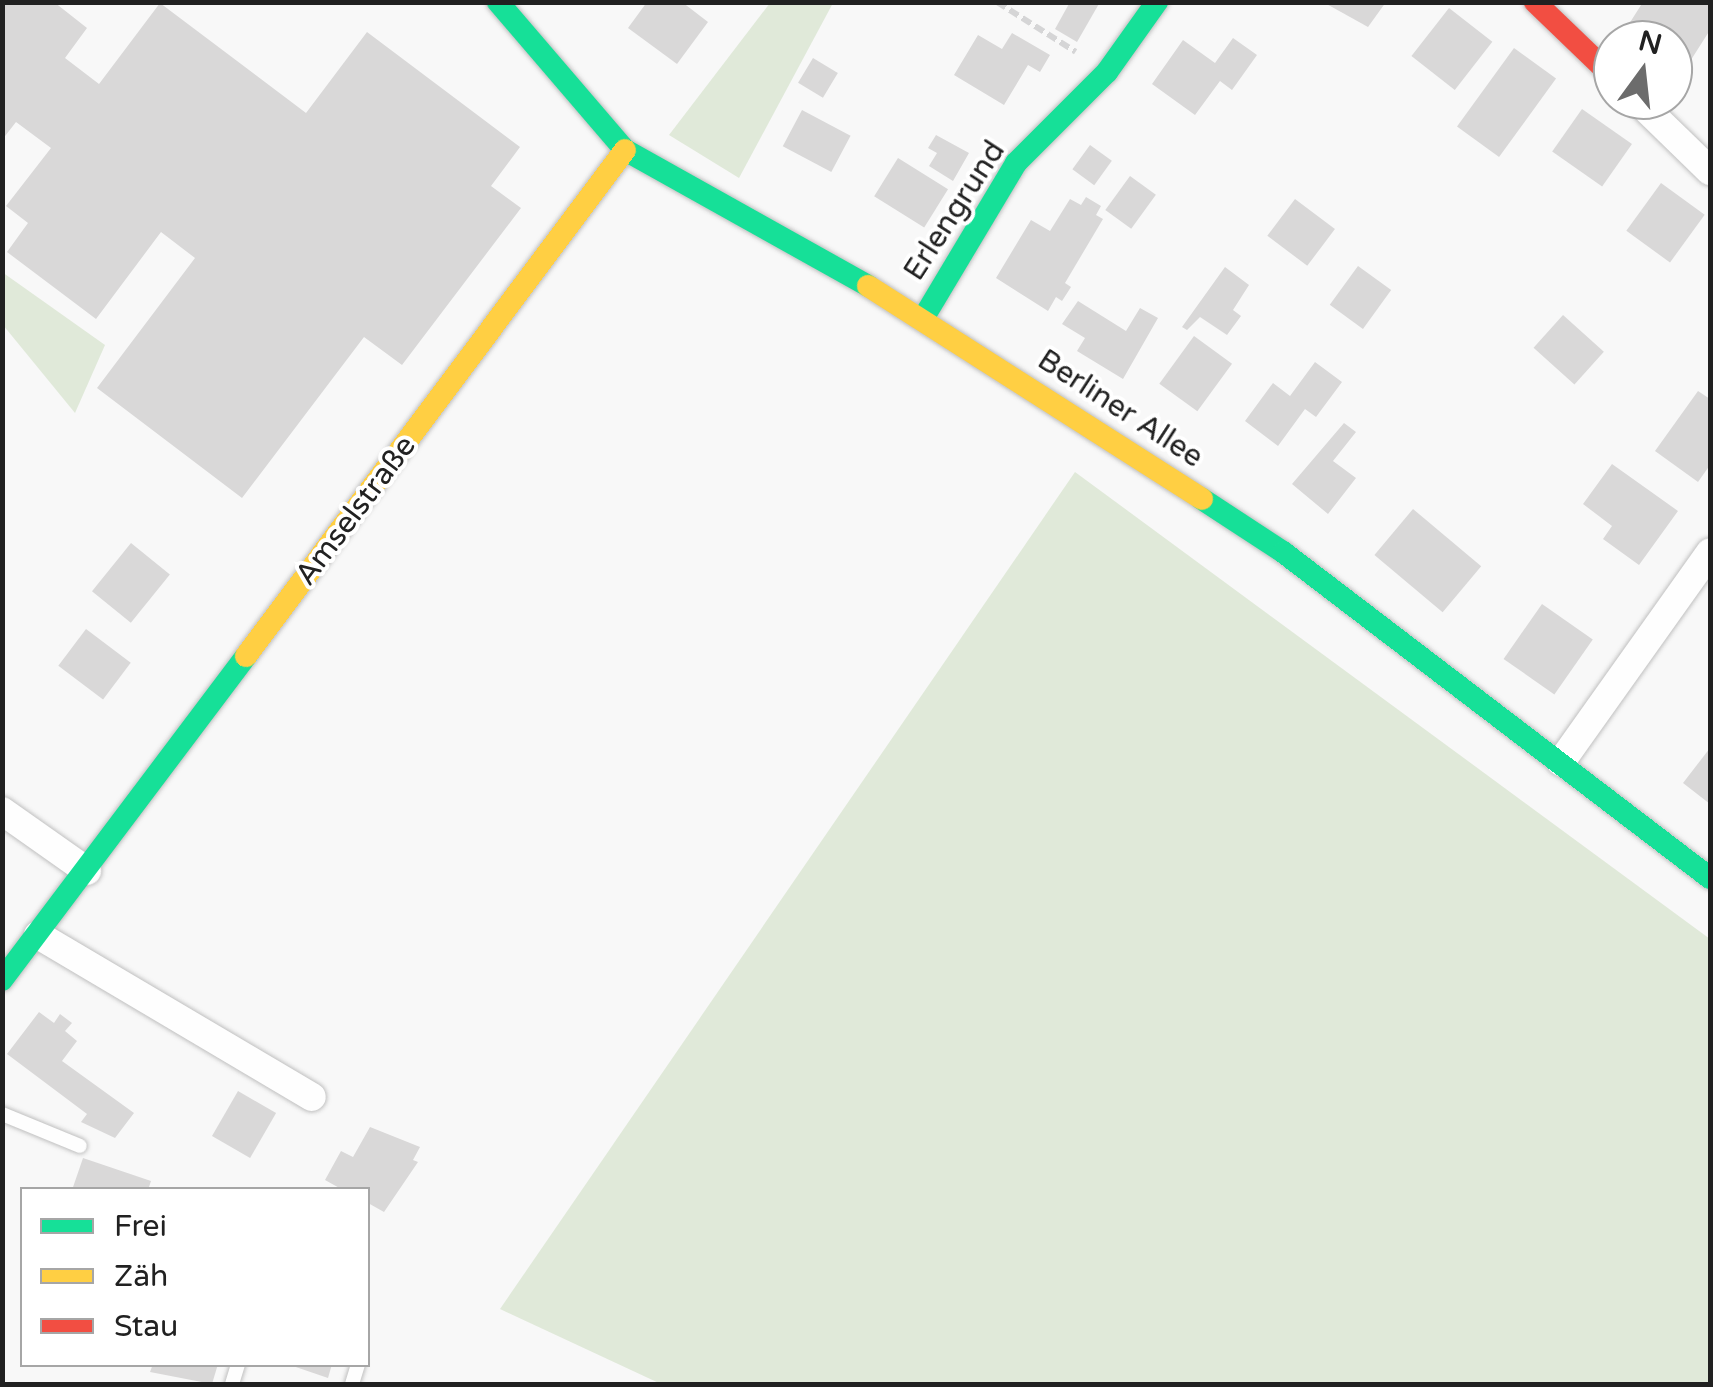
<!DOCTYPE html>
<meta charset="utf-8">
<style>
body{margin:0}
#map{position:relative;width:1713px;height:1387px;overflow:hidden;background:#f8f8f8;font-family:"Varela Round",sans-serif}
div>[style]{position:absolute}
.green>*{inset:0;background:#e0e9d9}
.building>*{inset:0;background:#d9d8d8;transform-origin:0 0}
.path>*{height:6px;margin-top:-3px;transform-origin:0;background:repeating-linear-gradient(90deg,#d5d5d6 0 10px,transparent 0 15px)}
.roads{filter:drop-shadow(0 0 2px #c0c0c0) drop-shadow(0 0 2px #c0c0c0)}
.lane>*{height:14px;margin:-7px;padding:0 7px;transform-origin:7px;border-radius:7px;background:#fefefe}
.street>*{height:28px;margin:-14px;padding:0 14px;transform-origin:14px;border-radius:14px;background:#fefefe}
.fast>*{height:22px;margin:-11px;padding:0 11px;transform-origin:11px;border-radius:11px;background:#16e098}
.slow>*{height:22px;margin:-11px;padding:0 11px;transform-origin:11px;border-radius:11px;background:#ffcf43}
.jam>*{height:22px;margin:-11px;padding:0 11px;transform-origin:11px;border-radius:11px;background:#f24e42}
span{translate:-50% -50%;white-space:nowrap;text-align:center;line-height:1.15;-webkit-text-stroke:8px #fff;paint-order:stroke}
.street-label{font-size:30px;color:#212121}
.frame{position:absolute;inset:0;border:5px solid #212121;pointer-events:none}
.legend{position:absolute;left:20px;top:1187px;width:350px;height:180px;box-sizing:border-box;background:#fff;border:2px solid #a6a6a6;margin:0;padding:12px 18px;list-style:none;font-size:30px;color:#212121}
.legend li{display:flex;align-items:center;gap:20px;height:50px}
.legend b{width:50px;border:2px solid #a6a6a6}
.north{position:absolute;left:1593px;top:20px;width:100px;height:100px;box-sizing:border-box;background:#fff;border:2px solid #a6a6a6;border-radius:50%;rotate:15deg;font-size:28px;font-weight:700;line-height:40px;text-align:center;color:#212121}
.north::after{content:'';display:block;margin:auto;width:35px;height:45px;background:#6c6c6c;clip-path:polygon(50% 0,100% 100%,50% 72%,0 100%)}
</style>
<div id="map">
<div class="green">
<div style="clip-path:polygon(770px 3px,833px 3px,739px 178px,669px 135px)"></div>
<div style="clip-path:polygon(2px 272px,105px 345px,75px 413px,3px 325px)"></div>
<div style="clip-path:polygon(1075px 472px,1710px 939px,1710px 1384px,661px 1384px,500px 1309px)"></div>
</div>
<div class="building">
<div style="clip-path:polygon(2px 2px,54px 2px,87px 28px,65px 58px,99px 84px,160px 3px,306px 113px,367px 32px,520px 147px,491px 186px,521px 208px,402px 365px,364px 337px,242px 498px,97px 388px,195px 258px,161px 232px,96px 319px,7px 252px,28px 223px,6px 206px,51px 148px,16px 122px,2px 140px)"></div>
<div style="clip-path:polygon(647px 2px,682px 2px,708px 22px,677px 64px,628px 28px)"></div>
<div style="clip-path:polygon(1100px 2px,1077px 42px,1055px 29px,1070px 2px)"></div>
<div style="clip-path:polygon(1323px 2px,1386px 2px,1368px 27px)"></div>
<div style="clip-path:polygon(1643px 2px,1710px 2px,1710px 30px,1682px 74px,1673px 68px,1673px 40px,1622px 35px)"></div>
<div style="left:1449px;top:8px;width:55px;height:61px;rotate:38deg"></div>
<div style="clip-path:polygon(1012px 33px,1050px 55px,1040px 72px,1028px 65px,1004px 105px,954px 75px,978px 35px,1002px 49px)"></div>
<div style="clip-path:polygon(1233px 38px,1257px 55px,1232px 90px,1220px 81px,1195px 115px,1152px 84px,1183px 40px,1215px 63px)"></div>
<div style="left:1514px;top:48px;width:52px;height:97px;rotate:36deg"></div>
<div style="left:813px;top:58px;width:29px;height:29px;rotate:31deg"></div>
<div style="left:1582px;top:109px;width:61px;height:52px;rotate:35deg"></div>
<div style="left:802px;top:110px;width:55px;height:41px;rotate:28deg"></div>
<div style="clip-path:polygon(936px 135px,969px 153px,953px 181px,929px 166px,937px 153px,928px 148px)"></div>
<div style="left:1090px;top:145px;width:27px;height:30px;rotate:36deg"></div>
<div style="left:898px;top:158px;width:59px;height:45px;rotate:32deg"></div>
<div style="left:1130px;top:176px;width:32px;height:42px;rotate:36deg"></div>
<div style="left:1661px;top:183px;width:54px;height:59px;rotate:36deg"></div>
<div style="clip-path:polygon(1086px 197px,1101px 206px,1096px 215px,1103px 219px,1065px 283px,1071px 287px,1062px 301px,1056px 297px,1048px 311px,996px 278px,1031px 220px,1050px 231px,1070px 199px,1081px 205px)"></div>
<div style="left:1295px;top:199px;width:50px;height:46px;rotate:37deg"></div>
<div style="left:1358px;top:266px;width:41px;height:48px;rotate:36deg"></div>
<div style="clip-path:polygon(1225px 267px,1249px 285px,1233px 310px,1241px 316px,1227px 335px,1200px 317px,1187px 330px,1182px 327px)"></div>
<div style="clip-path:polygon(1078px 301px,1126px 331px,1140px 308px,1158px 318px,1123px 379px,1077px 351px,1085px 338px,1062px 324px)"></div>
<div style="left:1563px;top:315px;width:55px;height:44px;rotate:42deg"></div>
<div style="left:1194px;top:336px;width:47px;height:59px;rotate:36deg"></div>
<div style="clip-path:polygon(1315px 362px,1342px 382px,1316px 417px,1305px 409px,1278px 446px,1245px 421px,1273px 383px,1290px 396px)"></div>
<div style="clip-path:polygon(1698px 391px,1710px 399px,1710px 465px,1698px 482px,1655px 451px)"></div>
<div style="clip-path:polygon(1344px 423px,1356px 432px,1333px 461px,1356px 478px,1328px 514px,1292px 484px)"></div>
<div style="clip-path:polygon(1612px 464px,1678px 511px,1639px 565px,1603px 539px,1612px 526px,1583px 504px)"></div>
<div style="left:1413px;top:509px;width:89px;height:60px;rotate:40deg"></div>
<div style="left:131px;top:543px;width:50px;height:62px;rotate:39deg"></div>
<div style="left:1542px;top:604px;width:62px;height:67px;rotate:35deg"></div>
<div style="left:86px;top:629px;width:56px;height:46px;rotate:37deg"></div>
<div style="clip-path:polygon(1710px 748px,1710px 804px,1683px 783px)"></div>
<div style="clip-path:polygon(39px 1012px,54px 1023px,60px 1014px,72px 1023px,65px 1031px,77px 1041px,62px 1061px,134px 1113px,115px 1138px,81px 1122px,87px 1114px,7px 1054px)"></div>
<div style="left:238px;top:1091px;width:44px;height:52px;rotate:30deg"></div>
<div style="clip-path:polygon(370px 1127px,420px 1147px,413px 1160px,418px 1162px,384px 1212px,368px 1203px,368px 1190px,343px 1190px,325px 1180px,341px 1151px,353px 1157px)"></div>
<div style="clip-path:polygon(83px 1158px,151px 1181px,148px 1190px,72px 1190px)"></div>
<div style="clip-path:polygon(153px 1364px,218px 1364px,212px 1384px,150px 1372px)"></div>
<div style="clip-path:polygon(287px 1364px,332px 1364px,328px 1378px)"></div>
</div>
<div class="path">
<div style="left:997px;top:2px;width:93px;rotate:32.3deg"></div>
</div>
<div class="roads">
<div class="lane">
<div style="left:2px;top:1114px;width:84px;rotate:22.3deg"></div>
<div style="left:232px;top:1384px;width:21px;rotate:-73deg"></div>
<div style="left:352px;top:1384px;width:21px;rotate:-73deg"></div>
</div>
<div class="street">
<div style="left:1637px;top:100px;width:102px;rotate:44.2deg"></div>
<div style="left:1561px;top:762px;width:257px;rotate:-54.6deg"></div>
<div style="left:2px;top:811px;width:104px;rotate:35.2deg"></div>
<div style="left:38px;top:935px;width:318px;rotate:30.6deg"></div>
</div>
<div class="fast">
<div style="left:498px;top:2px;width:195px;rotate:49.4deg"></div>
<div style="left:625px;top:150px;width:278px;rotate:29.2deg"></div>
<div style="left:924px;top:317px;width:179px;rotate:-59.1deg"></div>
<div style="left:1016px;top:163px;width:129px;rotate:-45deg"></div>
<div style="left:1107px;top:72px;width:86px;rotate:-54.5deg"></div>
<div style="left:1202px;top:499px;width:97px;rotate:33.2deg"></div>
<div style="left:1283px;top:552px;width:537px;rotate:37.36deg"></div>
<div style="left:2px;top:980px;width:406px;rotate:-53deg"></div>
</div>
<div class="slow">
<div style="left:868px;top:286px;width:396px;rotate:32.5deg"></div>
<div style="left:246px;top:656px;width:632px;rotate:-53.17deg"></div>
</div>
<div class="jam">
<div style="left:1535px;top:2px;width:108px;rotate:43.9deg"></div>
</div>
</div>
<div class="street-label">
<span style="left:955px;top:211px;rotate:-57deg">Erlengrund</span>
<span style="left:1120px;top:409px;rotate:33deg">Berliner Allee</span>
<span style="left:356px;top:511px;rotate:-53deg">Amselstraße</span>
</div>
<div class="frame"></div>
<ul class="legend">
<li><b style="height:12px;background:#16e098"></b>Frei</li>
<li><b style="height:12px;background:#ffcf43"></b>Zäh</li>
<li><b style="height:12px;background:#f24e42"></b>Stau</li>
</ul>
<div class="north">N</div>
</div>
